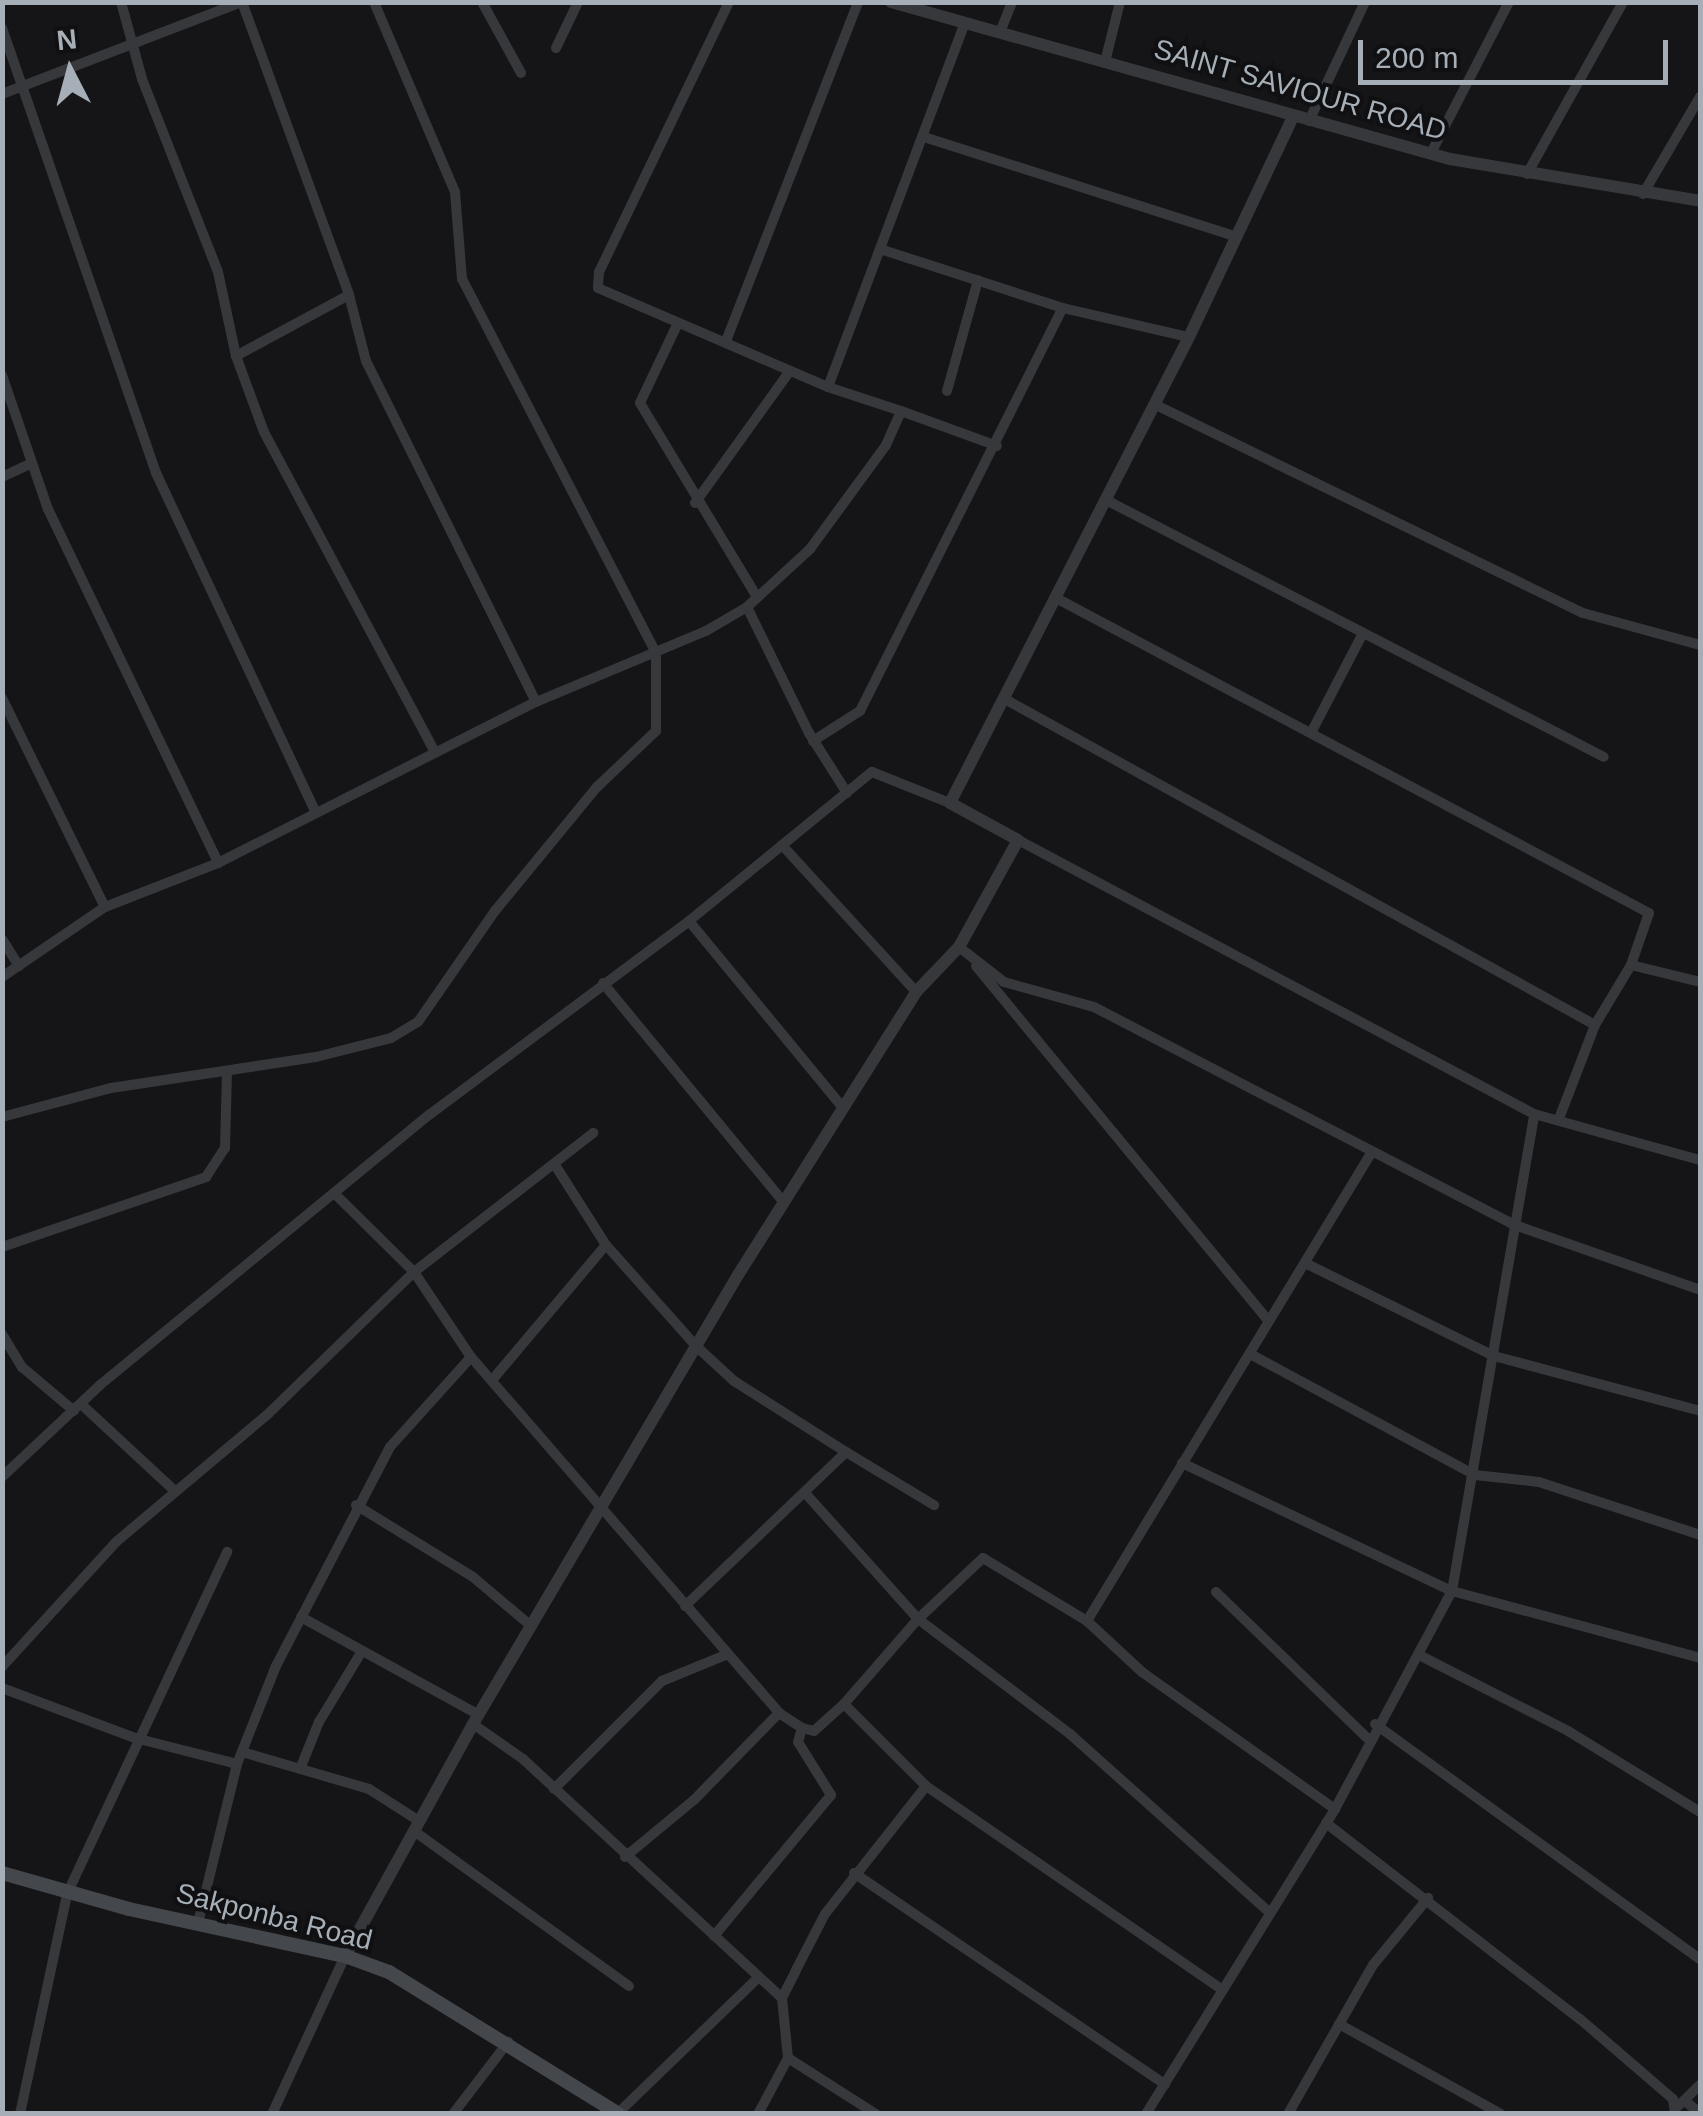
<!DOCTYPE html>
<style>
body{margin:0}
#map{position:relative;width:1703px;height:2116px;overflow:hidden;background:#151517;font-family:Helvetica,sans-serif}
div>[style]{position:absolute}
.minor>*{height:10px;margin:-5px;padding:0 5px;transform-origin:5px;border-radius:5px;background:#36383c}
.tertiary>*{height:12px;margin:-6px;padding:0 6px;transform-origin:6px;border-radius:6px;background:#36383c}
.secondary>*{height:14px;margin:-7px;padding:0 7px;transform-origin:7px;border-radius:7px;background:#44474c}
span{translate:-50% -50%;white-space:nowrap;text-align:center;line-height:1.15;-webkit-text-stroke:8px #101012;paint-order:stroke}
.street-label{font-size:28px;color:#a6afb7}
.frame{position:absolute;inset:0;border:5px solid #a6afb7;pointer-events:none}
.north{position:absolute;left:20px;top:20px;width:100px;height:100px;-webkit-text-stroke:8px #101012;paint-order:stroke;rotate:354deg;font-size:28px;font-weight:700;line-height:40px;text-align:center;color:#a6afb7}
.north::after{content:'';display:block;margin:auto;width:35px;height:45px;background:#a6afb7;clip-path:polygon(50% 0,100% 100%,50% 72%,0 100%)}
.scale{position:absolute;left:1358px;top:40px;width:310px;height:45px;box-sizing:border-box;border:5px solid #a6afb7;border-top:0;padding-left:12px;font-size:30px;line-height:35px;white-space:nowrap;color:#a6afb7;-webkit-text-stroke:8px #101012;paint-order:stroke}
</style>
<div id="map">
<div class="minor">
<div style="left:121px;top:2px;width:80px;rotate:74.7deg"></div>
<div style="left:142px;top:79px;width:207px;rotate:68.5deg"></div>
<div style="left:218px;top:272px;width:86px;rotate:77.9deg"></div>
<div style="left:236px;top:356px;width:81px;rotate:69.8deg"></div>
<div style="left:264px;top:432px;width:361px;rotate:61.9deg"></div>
<div style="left:242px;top:2px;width:312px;rotate:69.9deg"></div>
<div style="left:349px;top:295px;width:68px;rotate:75.6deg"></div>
<div style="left:366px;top:361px;width:381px;rotate:63.5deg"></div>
<div style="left:482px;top:2px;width:81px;rotate:61.2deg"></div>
<div style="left:729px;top:2px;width:300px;rotate:115.7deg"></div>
<div style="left:599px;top:272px;width:16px;rotate:94deg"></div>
<div style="left:598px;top:288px;width:250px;rotate:23.3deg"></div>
<div style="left:2px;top:28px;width:471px;rotate:70.9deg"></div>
<div style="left:156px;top:473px;width:374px;rotate:64.8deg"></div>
<div style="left:1000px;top:32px;width:32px;rotate:-68deg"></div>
<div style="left:556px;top:48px;width:51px;rotate:-64.4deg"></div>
<div style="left:1105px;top:62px;width:62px;rotate:-76deg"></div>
<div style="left:2px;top:94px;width:257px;rotate:-21deg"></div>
<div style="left:1309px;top:121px;width:132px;rotate:-64.8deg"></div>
<div style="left:924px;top:137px;width:329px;rotate:17.7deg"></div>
<div style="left:1431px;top:153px;width:170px;rotate:-62.7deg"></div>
<div style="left:1527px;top:174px;width:197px;rotate:-60.8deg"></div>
<div style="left:1643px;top:194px;width:113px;rotate:-59.6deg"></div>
<div style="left:883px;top:250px;width:189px;rotate:17.9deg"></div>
<div style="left:1063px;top:308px;width:129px;rotate:13deg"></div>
<div style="left:677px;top:325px;width:86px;rotate:115.4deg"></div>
<div style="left:640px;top:403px;width:227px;rotate:58.9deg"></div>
<div style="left:726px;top:341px;width:364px;rotate:-68.7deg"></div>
<div style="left:236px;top:356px;width:128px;rotate:-28.4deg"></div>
<div style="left:2px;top:375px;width:142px;rotate:71.1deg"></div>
<div style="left:48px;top:509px;width:393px;rotate:64.3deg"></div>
<div style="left:947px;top:391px;width:115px;rotate:-74.4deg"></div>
<div style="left:1154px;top:404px;width:477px;rotate:26deg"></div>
<div style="left:1583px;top:613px;width:121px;rotate:15.3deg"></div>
<div style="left:901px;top:411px;width:102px;rotate:20deg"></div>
<div style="left:2px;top:477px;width:31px;rotate:-25deg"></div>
<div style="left:1106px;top:500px;width:560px;rotate:27.3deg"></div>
<div style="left:695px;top:503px;width:161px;rotate:-54.3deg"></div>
<div style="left:1056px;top:598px;width:671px;rotate:27.98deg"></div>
<div style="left:1649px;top:913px;width:55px;rotate:109.1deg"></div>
<div style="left:1631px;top:965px;width:70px;rotate:121deg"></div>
<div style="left:1595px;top:1025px;width:101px;rotate:111deg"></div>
<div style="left:747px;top:607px;width:140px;rotate:63.8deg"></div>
<div style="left:809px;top:733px;width:71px;rotate:57.7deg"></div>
<div style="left:2px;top:698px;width:233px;rotate:63.8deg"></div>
<div style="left:1003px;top:698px;width:676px;rotate:28.91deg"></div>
<div style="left:1311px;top:733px;width:113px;rotate:-62.5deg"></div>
<div style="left:813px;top:741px;width:56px;rotate:-32.6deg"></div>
<div style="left:860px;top:711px;width:451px;rotate:-63.3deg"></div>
<div style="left:1018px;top:840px;width:584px;rotate:27.97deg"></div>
<div style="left:1534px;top:1114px;width:172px;rotate:15.5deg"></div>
<div style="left:782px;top:845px;width:199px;rotate:47.6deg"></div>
<div style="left:689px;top:921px;width:242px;rotate:50.5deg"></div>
<div style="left:2px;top:939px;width:32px;rotate:58deg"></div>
<div style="left:959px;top:947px;width:57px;rotate:37.9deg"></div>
<div style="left:1004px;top:982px;width:93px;rotate:15.5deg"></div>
<div style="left:1094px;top:1007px;width:471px;rotate:27.4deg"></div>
<div style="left:1512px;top:1224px;width:199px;rotate:19.3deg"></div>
<div style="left:1631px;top:965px;width:71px;rotate:13.8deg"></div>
<div style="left:976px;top:966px;width:460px;rotate:50.5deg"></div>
<div style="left:2px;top:977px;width:125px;rotate:-34.2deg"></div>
<div style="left:105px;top:907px;width:121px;rotate:-21.3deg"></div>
<div style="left:218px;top:863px;width:356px;rotate:-26.9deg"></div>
<div style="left:536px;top:702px;width:184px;rotate:-22.7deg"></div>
<div style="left:706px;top:631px;width:48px;rotate:-30.3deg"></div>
<div style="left:747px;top:607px;width:86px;rotate:-42.6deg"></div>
<div style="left:810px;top:549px;width:129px;rotate:-53.8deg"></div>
<div style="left:886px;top:445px;width:37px;rotate:-66deg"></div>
<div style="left:901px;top:411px;width:77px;rotate:-161.8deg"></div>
<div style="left:828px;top:387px;width:389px;rotate:-69.4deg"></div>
<div style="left:603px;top:983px;width:283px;rotate:50.5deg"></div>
<div style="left:2px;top:1117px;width:113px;rotate:-14.9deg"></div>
<div style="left:111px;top:1088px;width:207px;rotate:-8.6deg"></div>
<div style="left:316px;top:1057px;width:77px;rotate:-14.2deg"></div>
<div style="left:391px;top:1038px;width:31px;rotate:-31deg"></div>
<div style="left:418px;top:1022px;width:135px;rotate:-55.3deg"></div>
<div style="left:495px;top:911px;width:161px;rotate:-50.6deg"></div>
<div style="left:597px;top:787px;width:81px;rotate:-43.5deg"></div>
<div style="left:656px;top:731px;width:78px;rotate:-90deg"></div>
<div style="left:656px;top:653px;width:421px;rotate:-117.4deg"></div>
<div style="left:462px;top:279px;width:87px;rotate:-94.6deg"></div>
<div style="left:455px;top:192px;width:207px;rotate:-113.1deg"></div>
<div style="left:555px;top:1165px;width:95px;rotate:57.5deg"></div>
<div style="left:606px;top:1245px;width:135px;rotate:48.3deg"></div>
<div style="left:696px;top:1346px;width:52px;rotate:42.6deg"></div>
<div style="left:734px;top:1381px;width:133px;rotate:32.4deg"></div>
<div style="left:335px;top:1194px;width:111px;rotate:44.6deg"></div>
<div style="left:414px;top:1272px;width:102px;rotate:56.2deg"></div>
<div style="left:471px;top:1357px;width:471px;rotate:49.1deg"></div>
<div style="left:779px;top:1713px;width:27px;rotate:33deg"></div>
<div style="left:802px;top:1728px;width:12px;rotate:14deg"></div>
<div style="left:814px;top:1731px;width:40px;rotate:-42deg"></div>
<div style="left:844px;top:1704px;width:113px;rotate:-49deg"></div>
<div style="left:918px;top:1619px;width:89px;rotate:-43.2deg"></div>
<div style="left:983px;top:1558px;width:122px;rotate:31.2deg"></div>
<div style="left:1087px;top:1621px;width:75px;rotate:42.8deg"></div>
<div style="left:1142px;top:1672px;width:237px;rotate:35.4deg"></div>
<div style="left:2px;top:1247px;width:216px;rotate:-18.9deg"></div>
<div style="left:206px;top:1177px;width:35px;rotate:-57deg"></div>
<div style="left:225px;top:1148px;width:74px;rotate:-88.5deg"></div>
<div style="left:1305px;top:1263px;width:211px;rotate:26.2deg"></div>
<div style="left:1494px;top:1356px;width:213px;rotate:14.9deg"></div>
<div style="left:2px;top:1334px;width:39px;rotate:59deg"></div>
<div style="left:22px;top:1367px;width:68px;rotate:40.2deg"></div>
<div style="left:1252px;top:1355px;width:253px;rotate:28.3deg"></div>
<div style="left:1475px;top:1475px;width:64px;rotate:6.2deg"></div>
<div style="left:1539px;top:1482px;width:169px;rotate:18.2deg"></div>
<div style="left:493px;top:1379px;width:175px;rotate:-49.9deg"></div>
<div style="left:81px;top:1404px;width:128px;rotate:42.8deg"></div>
<div style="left:1182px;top:1463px;width:299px;rotate:25.4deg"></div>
<div style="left:1452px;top:1591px;width:257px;rotate:15.1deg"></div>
<div style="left:2px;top:1477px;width:134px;rotate:-43.2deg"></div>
<div style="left:100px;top:1385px;width:426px;rotate:-39.4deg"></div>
<div style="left:429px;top:1115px;width:324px;rotate:-36.7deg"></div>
<div style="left:689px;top:921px;width:236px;rotate:-39.2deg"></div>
<div style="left:872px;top:772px;width:84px;rotate:21.7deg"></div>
<div style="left:806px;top:1494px;width:168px;rotate:48.1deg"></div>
<div style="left:918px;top:1619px;width:191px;rotate:37.1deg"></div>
<div style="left:1070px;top:1734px;width:264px;rotate:41.8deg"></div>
<div style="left:356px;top:1505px;width:137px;rotate:31.6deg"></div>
<div style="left:473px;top:1577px;width:76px;rotate:40.2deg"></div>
<div style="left:1216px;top:1592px;width:211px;rotate:44deg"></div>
<div style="left:685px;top:1606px;width:223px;rotate:-43.7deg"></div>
<div style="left:846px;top:1452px;width:103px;rotate:31.1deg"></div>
<div style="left:301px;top:1617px;width:203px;rotate:28.8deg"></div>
<div style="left:1087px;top:1621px;width:545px;rotate:-58.73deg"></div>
<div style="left:1421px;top:1656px;width:165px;rotate:27deg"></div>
<div style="left:1568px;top:1731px;width:155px;rotate:31.5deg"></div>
<div style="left:2px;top:1667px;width:169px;rotate:-47.6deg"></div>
<div style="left:116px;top:1542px;width:199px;rotate:-40.1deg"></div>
<div style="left:268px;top:1414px;width:204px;rotate:-44.2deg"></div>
<div style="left:414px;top:1272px;width:227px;rotate:-37.8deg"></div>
<div style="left:2px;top:1688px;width:142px;rotate:20.6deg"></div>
<div style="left:135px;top:1738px;width:105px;rotate:14.3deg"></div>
<div style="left:844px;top:1704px;width:116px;rotate:45deg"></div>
<div style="left:926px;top:1786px;width:358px;rotate:34.5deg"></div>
<div style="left:473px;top:1724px;width:61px;rotate:35deg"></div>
<div style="left:523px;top:1759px;width:352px;rotate:42.7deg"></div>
<div style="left:1375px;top:1724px;width:401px;rotate:35.9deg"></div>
<div style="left:242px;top:1752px;width:132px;rotate:16.2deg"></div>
<div style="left:369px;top:1789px;width:59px;rotate:32.6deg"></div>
<div style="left:300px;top:1769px;width:51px;rotate:-68deg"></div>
<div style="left:319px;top:1722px;width:83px;rotate:-58.8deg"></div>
<div style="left:554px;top:1789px;width:153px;rotate:-45deg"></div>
<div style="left:662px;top:1681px;width:71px;rotate:-22.2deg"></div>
<div style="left:1326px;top:1823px;width:321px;rotate:37.7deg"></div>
<div style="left:1580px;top:2019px;width:123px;rotate:40.7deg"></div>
<div style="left:1673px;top:2099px;width:15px;rotate:82deg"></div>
<div style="left:414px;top:1831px;width:265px;rotate:35.8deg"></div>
<div style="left:625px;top:1857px;width:89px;rotate:-39.6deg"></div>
<div style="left:694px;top:1800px;width:122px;rotate:-45.7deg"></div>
<div style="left:854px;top:1873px;width:376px;rotate:34.2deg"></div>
<div style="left:198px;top:1923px;width:164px;rotate:-76.2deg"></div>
<div style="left:237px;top:1764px;width:105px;rotate:-68.3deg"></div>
<div style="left:276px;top:1666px;width:247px;rotate:-62.5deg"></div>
<div style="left:390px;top:1447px;width:121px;rotate:-48deg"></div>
<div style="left:714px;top:1936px;width:183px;rotate:-50.3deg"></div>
<div style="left:831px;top:1795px;width:62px;rotate:-121.9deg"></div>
<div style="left:798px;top:1742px;width:15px;rotate:-74deg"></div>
<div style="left:1339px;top:2024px;width:185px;rotate:29.1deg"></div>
<div style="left:788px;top:2058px;width:104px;rotate:32.5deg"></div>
<div style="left:1685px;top:2101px;width:19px;rotate:39deg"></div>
<div style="left:1676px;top:2108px;width:33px;rotate:-44deg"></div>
<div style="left:20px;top:2114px;width:225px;rotate:-77.9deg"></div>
<div style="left:67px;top:1894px;width:378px;rotate:-64.9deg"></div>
<div style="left:272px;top:2114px;width:174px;rotate:-65.2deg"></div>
<div style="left:453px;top:2114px;width:91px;rotate:-52.6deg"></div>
<div style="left:617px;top:2114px;width:197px;rotate:-44deg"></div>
<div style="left:758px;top:2114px;width:64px;rotate:-61.8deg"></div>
<div style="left:788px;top:2058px;width:60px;rotate:-95.7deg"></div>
<div style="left:782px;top:1998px;width:29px;rotate:-63deg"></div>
<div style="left:795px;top:1972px;width:65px;rotate:-62.7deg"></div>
<div style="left:825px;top:1914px;width:163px;rotate:-51.7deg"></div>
<div style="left:1146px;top:2114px;width:359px;rotate:-58.2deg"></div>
<div style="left:1335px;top:1809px;width:247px;rotate:-61.8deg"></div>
<div style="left:1452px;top:1591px;width:484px;rotate:-80.2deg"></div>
<div style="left:1288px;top:2114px;width:172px;rotate:-60.3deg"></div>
<div style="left:1373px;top:1965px;width:87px;rotate:-50.6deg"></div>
</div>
<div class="tertiary">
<div style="left:891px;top:2px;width:581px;rotate:15.69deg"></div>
<div style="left:1450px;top:159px;width:254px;rotate:9.5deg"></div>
<div style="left:345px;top:1956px;width:265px;rotate:-61.1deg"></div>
<div style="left:473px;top:1724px;width:521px;rotate:-59.45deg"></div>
<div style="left:738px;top:1275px;width:334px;rotate:-57.8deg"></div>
<div style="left:916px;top:992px;width:62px;rotate:-46.3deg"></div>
<div style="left:959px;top:947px;width:122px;rotate:-61.1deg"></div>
<div style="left:1018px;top:840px;width:77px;rotate:-151.4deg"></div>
<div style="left:950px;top:803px;width:524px;rotate:-62.85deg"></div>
<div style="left:1189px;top:337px;width:243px;rotate:-64.7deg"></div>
</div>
<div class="secondary">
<div style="left:2px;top:1873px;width:132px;rotate:15.8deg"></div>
<div style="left:129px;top:1909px;width:221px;rotate:12.3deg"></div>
<div style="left:345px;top:1956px;width:47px;rotate:20deg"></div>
<div style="left:389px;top:1972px;width:270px;rotate:31.7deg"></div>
</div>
<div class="street-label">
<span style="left:1300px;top:90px;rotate:16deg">SAINT SAVIOUR ROAD</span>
<span style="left:274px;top:1917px;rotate:14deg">Sakponba Road</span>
</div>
<div class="frame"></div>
<div class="north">N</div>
<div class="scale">200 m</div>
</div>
